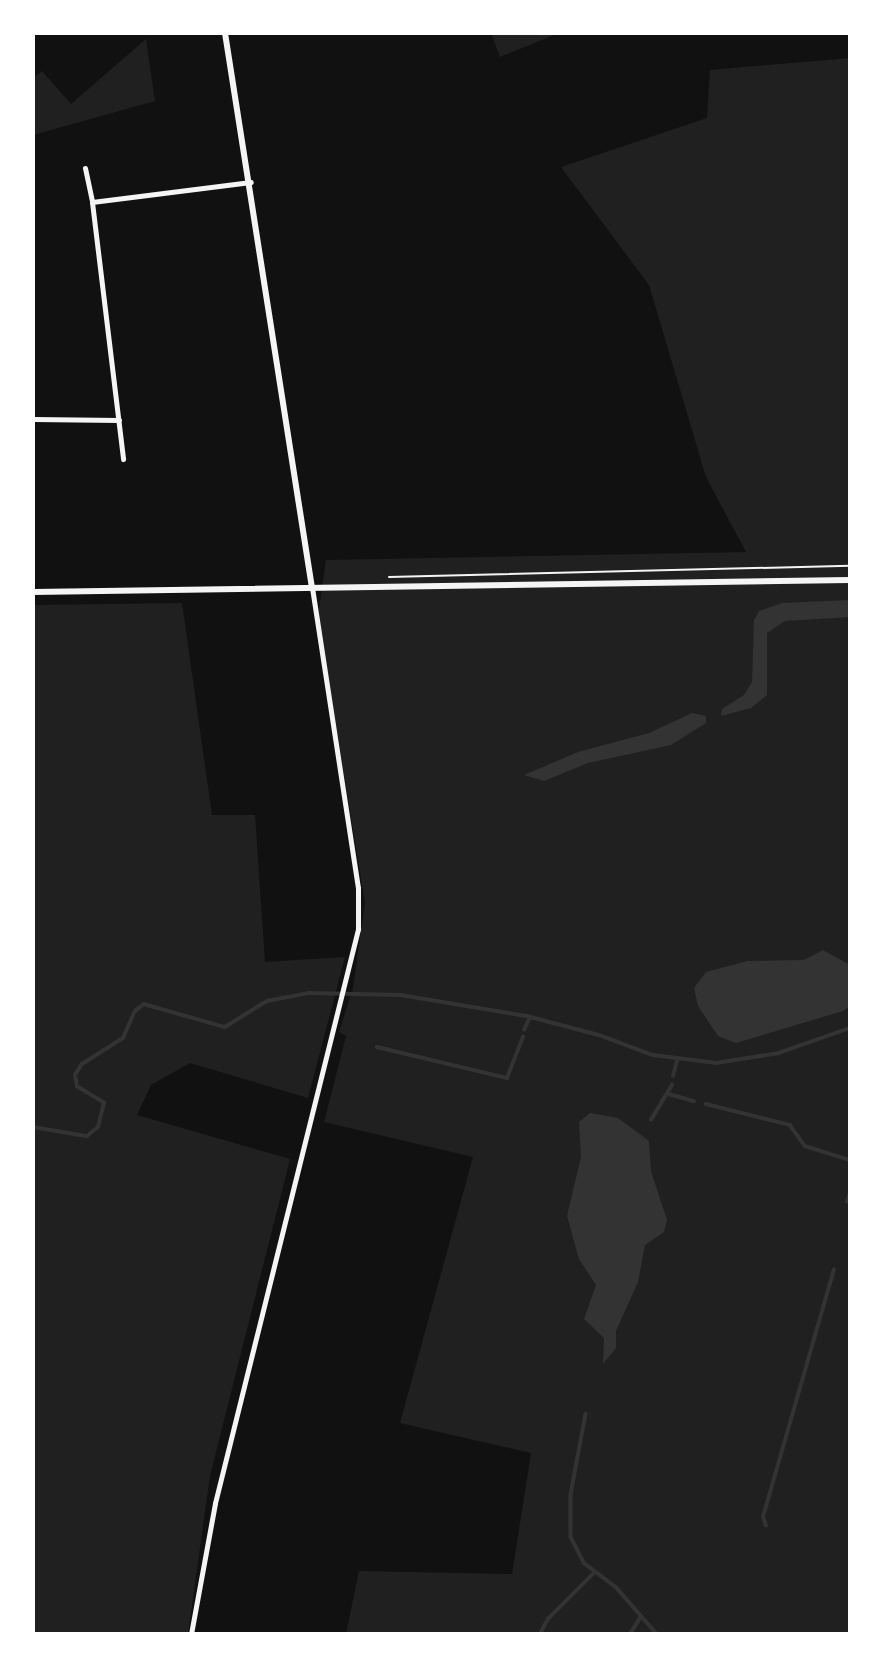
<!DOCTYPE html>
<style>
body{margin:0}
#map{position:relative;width:883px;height:1667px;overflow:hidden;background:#111;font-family:Raleway,sans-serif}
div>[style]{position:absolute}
.green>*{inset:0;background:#202020}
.water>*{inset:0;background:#333}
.stream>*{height:3.5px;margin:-1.75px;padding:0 1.75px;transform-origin:1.75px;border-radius:1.75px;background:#333}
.path>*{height:2px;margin:-1px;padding:0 1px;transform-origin:1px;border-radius:1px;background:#f5f5f5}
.minor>*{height:5px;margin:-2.5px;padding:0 2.5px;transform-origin:2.5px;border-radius:2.5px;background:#f5f5f5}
.tertiary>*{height:6px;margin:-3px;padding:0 3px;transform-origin:3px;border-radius:3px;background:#f5f5f5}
span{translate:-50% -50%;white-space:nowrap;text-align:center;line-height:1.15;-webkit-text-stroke:5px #fff;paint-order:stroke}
.frame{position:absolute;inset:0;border:35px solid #fff;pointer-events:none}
</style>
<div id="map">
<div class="green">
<div style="clip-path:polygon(491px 33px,559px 33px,500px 57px)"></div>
<div style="clip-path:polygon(146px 39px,155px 101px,33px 135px,33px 78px,42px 71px,71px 104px)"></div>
<div style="clip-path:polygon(850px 58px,850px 1634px,346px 1634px,359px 1571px,512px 1574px,531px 1453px,400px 1423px,473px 1157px,324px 1122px,346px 1036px,339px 1032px,353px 988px,365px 903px,318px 616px,326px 560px,746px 552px,706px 477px,649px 285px,561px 167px,707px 118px,710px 70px)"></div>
<div style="clip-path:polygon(182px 603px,212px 815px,255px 815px,265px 962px,345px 957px,308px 1098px,190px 1063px,151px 1085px,137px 1115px,290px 1159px,210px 1476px,188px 1634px,33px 1634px,33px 605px)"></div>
</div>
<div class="water">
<div style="clip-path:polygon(850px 600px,850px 617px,785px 621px,767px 633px,767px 695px,751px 708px,721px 716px,722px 709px,744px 695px,752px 682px,754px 620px,759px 611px,782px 603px)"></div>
<div style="clip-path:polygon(692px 713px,706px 716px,706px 723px,671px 745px,588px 763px,544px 781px,524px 775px,578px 752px,649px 733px)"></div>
<div style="clip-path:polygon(823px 950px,850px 965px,850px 1006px,843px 1011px,736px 1043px,718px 1036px,698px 1006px,694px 988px,706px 972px,748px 961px,804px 960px)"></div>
<div style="clip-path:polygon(590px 1113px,618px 1118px,649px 1141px,651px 1171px,667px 1220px,664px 1232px,645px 1245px,638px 1282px,616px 1331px,616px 1348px,603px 1364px,604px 1338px,584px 1319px,596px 1285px,579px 1259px,567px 1216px,581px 1157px,579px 1122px)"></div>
</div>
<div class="stream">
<div style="left:524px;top:1030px;width:14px;rotate:-65deg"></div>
<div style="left:377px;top:1047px;width:134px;rotate:13.4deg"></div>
<div style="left:507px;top:1078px;width:44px;rotate:-68.7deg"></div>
<div style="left:673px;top:1076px;width:16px;rotate:-75deg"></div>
<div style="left:669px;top:1094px;width:26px;rotate:16deg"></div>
<div style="left:706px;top:1104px;width:87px;rotate:14deg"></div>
<div style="left:790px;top:1125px;width:26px;rotate:54deg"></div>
<div style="left:805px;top:1146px;width:47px;rotate:17.3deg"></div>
<div style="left:651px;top:1120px;width:41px;rotate:-59deg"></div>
<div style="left:33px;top:1127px;width:55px;rotate:9.5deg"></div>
<div style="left:87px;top:1136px;width:14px;rotate:-39deg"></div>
<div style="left:98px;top:1127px;width:25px;rotate:-76deg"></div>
<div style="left:104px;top:1103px;width:31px;rotate:-149deg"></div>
<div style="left:77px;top:1087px;width:12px;rotate:-99deg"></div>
<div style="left:75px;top:1075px;width:13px;rotate:-58deg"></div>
<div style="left:82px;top:1064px;width:49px;rotate:-32.4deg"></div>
<div style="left:123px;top:1038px;width:30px;rotate:-66deg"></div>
<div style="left:135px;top:1011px;width:11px;rotate:-38deg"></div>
<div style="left:144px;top:1004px;width:84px;rotate:15.9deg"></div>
<div style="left:225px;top:1027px;width:49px;rotate:-31.8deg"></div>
<div style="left:267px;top:1001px;width:43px;rotate:-10.8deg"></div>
<div style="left:309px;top:993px;width:92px;rotate:1.2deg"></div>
<div style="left:401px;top:995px;width:128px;rotate:9.5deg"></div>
<div style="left:527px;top:1016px;width:74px;rotate:14.8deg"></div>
<div style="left:599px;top:1035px;width:58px;rotate:20.3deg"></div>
<div style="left:653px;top:1055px;width:64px;rotate:7.2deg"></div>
<div style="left:716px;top:1063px;width:64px;rotate:-9deg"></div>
<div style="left:779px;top:1053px;width:75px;rotate:-19.4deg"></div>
<div style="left:847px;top:1202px;width:10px;rotate:-73deg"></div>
<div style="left:586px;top:1414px;width:82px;rotate:100.5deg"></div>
<div style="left:571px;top:1495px;width:42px;rotate:90deg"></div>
<div style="left:571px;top:1537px;width:29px;rotate:63deg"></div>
<div style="left:584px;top:1563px;width:40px;rotate:37deg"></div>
<div style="left:616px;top:1587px;width:62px;rotate:48.9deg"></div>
<div style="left:766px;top:1526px;width:9px;rotate:-108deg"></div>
<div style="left:763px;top:1517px;width:257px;rotate:-74deg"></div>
<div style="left:540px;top:1634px;width:17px;rotate:-62deg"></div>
<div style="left:548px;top:1619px;width:65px;rotate:-45deg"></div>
<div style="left:630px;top:1634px;width:19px;rotate:-58deg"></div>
</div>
<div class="path">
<div style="left:389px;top:577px;width:461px;rotate:-1.4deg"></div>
</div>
<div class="minor">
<div style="left:85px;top:168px;width:35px;rotate:78deg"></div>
<div style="left:92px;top:202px;width:160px;rotate:-7.2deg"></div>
<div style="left:92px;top:202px;width:259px;rotate:83.1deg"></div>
<div style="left:33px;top:419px;width:86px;rotate:0.7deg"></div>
<div style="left:191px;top:1634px;width:133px;rotate:-79.6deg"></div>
<div style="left:215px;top:1503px;width:592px;rotate:-76.01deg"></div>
<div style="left:358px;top:929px;width:41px;rotate:-90deg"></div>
<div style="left:358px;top:888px;width:304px;rotate:-98.7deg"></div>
</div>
<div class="tertiary">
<div style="left:225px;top:33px;width:562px;rotate:81.09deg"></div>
<div style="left:33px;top:592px;width:817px;rotate:-0.84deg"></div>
</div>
<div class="frame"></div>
</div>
